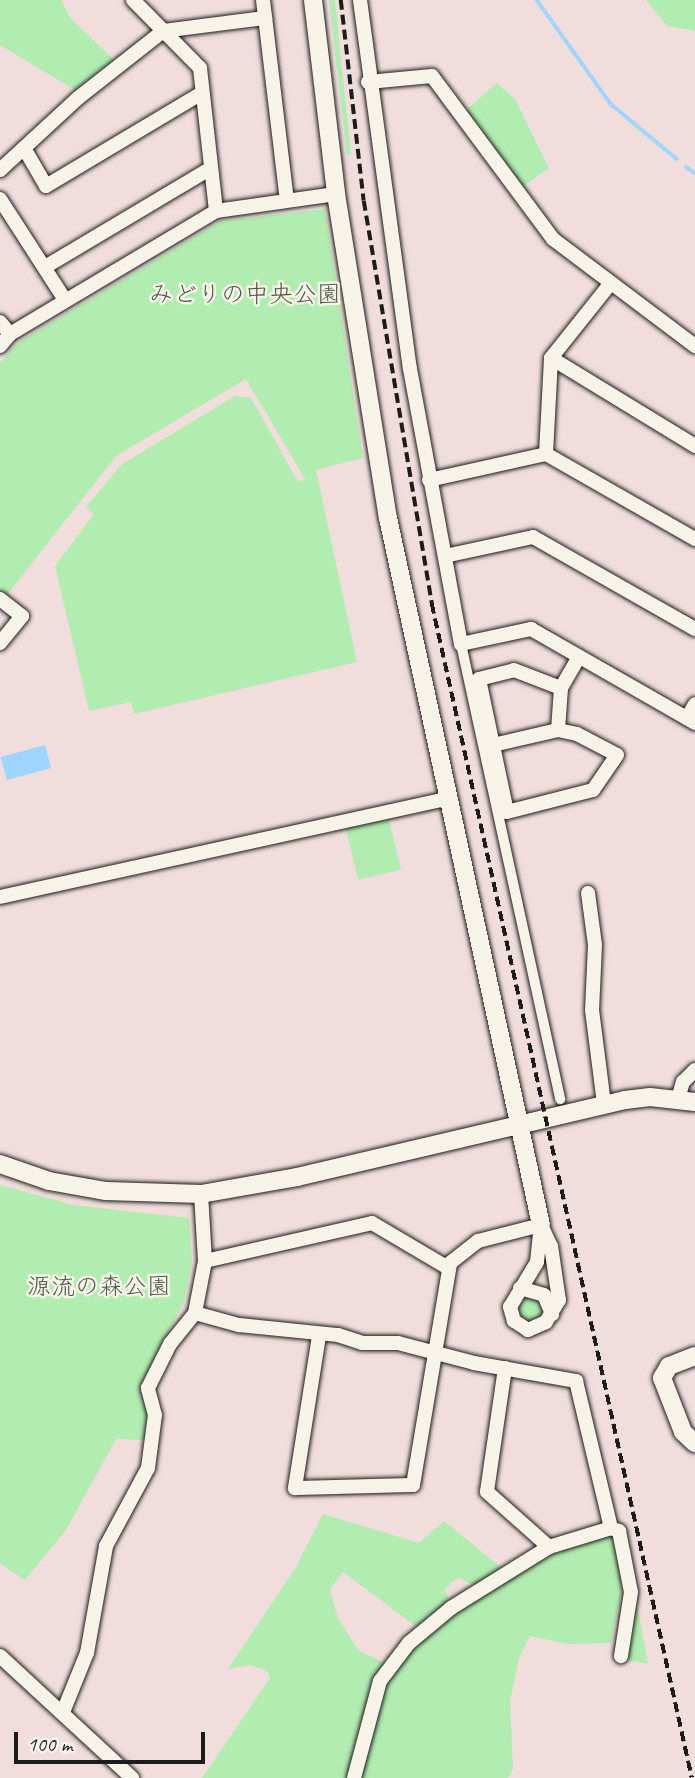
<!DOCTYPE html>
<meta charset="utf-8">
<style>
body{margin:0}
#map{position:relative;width:695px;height:1778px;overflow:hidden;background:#f1dedc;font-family:Caveat,"Klee One",sans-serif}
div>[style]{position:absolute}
.green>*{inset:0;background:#b1ecb0;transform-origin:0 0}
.round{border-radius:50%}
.water>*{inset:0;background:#9fd6ff;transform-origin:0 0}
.stream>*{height:3.5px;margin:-1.75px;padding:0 1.75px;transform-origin:1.75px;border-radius:1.75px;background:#9fd6ff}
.roads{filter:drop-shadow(0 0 2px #1c1c1c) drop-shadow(0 0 2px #1c1c1c)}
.pedestrian>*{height:10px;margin:-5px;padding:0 5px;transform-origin:5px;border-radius:5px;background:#f7f3e8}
.minor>*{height:14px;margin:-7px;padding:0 7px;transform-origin:7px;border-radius:7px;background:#f7f3e8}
.tertiary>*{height:18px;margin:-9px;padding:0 9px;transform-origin:9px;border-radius:9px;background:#f7f3e8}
.rail>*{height:3.5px;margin-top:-1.75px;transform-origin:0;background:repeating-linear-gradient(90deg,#1c1c1c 0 10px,transparent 0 15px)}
span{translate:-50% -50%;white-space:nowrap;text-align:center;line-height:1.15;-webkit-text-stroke:5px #f7f3e8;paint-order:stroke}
.park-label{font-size:24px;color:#495a48}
.scale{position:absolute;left:14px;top:1732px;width:191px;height:32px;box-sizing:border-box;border:4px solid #1c1c1c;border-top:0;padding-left:9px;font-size:21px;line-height:24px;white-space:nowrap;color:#1c1c1c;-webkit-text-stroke:5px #f7f3e8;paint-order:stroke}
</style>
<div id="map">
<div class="green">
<div style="clip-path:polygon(0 0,61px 0,71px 19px,114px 60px,75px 90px,0 45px)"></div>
<div style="clip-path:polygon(329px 0,335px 0,351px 154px,347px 155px)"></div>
<div style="clip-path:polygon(646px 0,695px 0,695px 31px,667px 26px)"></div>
<div style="clip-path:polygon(497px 83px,515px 99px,549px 168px,522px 187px,465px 111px)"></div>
<div style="clip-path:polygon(325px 209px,363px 458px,316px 470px,357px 662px,134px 714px,131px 702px,89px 711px,55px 566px,94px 514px,86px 507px,122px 464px,235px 396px,251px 398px,298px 482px,305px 479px,246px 379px,116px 456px,6px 596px,0 591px,0 363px,17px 343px,220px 221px)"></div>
<div style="left:388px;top:817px;width:54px;height:44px;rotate:76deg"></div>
<div style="clip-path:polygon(0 1185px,74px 1205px,189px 1218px,192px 1262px,184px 1302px,140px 1386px,148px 1417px,146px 1440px,116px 1439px,66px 1530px,25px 1580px,0 1564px)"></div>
<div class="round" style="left:519px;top:1297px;width:24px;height:24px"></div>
<div style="clip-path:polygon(323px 1514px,419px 1543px,444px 1521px,502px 1568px,474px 1586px,459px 1577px,444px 1589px,452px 1604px,421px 1630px,343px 1572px,330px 1589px,338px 1618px,358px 1650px,394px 1668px,441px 1620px,554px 1551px,606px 1535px,616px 1541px,622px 1590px,611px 1643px,568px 1644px,530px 1636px,519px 1658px,510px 1701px,513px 1769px,508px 1778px,202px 1778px,270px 1678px,267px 1671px,250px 1665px,228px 1669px,296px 1567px)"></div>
<div style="clip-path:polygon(636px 1598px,648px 1664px,626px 1660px)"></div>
</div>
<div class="water">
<div style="left:45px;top:745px;width:24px;height:46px;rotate:75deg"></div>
</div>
<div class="stream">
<div style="left:537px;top:0;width:128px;rotate:54.6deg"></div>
<div style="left:611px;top:104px;width:86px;rotate:39.8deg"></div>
<div style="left:686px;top:167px;width:11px;rotate:34deg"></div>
</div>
<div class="roads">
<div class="pedestrian">
<div style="left:461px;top:644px;width:466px;rotate:77.7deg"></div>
</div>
<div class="minor">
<div style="left:133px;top:0;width:95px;rotate:45.4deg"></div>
<div style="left:200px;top:68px;width:144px;rotate:83.6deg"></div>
<div style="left:263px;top:0;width:201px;rotate:83.2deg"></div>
<div style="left:360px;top:0;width:372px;rotate:82.3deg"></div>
<div style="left:410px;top:369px;width:280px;rotate:79.5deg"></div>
<div style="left:461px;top:644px;width:72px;rotate:-12.1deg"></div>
<div style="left:531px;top:629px;width:189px;rotate:29.8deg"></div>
<div style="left:368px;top:82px;width:64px;rotate:-5.4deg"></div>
<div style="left:432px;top:76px;width:203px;rotate:53.4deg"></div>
<div style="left:553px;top:239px;width:178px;rotate:37deg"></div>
<div style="left:24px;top:148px;width:44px;rotate:59.9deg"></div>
<div style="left:46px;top:186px;width:182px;rotate:-30.8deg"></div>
<div style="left:0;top:170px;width:106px;rotate:-42.7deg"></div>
<div style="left:78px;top:98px;width:108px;rotate:-38.2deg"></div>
<div style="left:163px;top:31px;width:103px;rotate:-7.3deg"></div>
<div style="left:0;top:199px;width:120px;rotate:57.2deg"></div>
<div style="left:45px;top:267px;width:193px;rotate:-30.8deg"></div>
<div style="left:0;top:322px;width:16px;rotate:50deg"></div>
<div style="left:0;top:346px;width:16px;rotate:-50deg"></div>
<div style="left:10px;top:334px;width:240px;rotate:-30.8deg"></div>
<div style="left:216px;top:211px;width:121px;rotate:-8.1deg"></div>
<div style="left:551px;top:358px;width:169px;rotate:31.4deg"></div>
<div style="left:546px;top:454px;width:96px;rotate:-87deg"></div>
<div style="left:551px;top:358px;width:95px;rotate:-51.4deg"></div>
<div style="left:429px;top:480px;width:120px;rotate:-12.5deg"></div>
<div style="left:546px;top:454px;width:172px;rotate:29.7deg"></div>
<div style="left:445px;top:556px;width:90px;rotate:-12.2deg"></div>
<div style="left:533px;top:537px;width:186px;rotate:29.6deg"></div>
<div style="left:0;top:599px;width:28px;rotate:38deg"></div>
<div style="left:22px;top:616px;width:35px;rotate:129deg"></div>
<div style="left:687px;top:718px;width:16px;rotate:-60deg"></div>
<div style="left:558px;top:730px;width:42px;rotate:-85.9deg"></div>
<div style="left:561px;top:688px;width:36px;rotate:-60deg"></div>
<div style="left:493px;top:745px;width:67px;rotate:-13deg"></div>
<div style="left:558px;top:730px;width:19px;rotate:12deg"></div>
<div style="left:577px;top:734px;width:45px;rotate:27.7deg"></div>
<div style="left:617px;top:755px;width:42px;rotate:124.4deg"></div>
<div style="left:593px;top:790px;width:89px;rotate:165.7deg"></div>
<div style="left:507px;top:812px;width:136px;rotate:-101.9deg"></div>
<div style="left:479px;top:679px;width:36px;rotate:-14deg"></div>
<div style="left:514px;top:670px;width:50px;rotate:21deg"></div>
<div style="left:588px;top:893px;width:52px;rotate:82.3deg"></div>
<div style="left:595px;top:945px;width:65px;rotate:92.6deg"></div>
<div style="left:592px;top:1010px;width:95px;rotate:82.7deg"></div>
<div style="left:0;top:897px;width:460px;rotate:-12.4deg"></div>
<div style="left:678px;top:1099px;width:18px;rotate:-74deg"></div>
<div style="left:683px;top:1082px;width:17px;rotate:-45deg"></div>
<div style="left:541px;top:1225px;width:23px;rotate:65deg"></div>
<div style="left:551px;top:1246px;width:55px;rotate:81.6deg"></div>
<div style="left:559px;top:1300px;width:26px;rotate:121deg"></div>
<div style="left:546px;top:1322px;width:20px;rotate:156deg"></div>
<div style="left:528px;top:1330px;width:17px;rotate:-147deg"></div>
<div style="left:514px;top:1321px;width:15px;rotate:-106deg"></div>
<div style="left:510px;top:1307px;width:52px;rotate:-59deg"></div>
<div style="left:537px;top:1262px;width:37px;rotate:-84deg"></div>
<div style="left:205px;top:1261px;width:171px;rotate:-12.8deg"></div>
<div style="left:372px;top:1223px;width:88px;rotate:30.6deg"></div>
<div style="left:520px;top:1288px;width:25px;rotate:16deg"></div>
<div style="left:544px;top:1295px;width:21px;rotate:67deg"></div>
<div style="left:195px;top:1313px;width:46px;rotate:15.3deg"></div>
<div style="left:239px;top:1325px;width:100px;rotate:5.8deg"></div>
<div style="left:338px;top:1335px;width:25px;rotate:18deg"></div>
<div style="left:362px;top:1343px;width:36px"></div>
<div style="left:398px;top:1343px;width:79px;rotate:14.7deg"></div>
<div style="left:474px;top:1363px;width:104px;rotate:10deg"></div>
<div style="left:576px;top:1381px;width:151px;rotate:76.6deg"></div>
<div style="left:319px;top:1336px;width:154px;rotate:99deg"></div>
<div style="left:295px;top:1488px;width:118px;rotate:-1.5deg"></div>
<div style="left:413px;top:1485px;width:225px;rotate:-80.5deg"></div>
<div style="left:450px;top:1263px;width:36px;rotate:-38deg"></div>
<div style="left:478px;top:1241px;width:65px;rotate:-14.3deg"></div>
<div style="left:505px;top:1368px;width:125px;rotate:98.3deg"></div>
<div style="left:487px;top:1492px;width:83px;rotate:41.6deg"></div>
<div style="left:0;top:1656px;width:180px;rotate:42.7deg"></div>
<div style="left:63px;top:1712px;width:64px;rotate:-67.9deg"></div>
<div style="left:87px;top:1653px;width:109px;rotate:-79.9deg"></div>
<div style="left:106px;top:1546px;width:89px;rotate:-61.7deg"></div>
<div style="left:148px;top:1468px;width:53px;rotate:-82.5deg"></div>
<div style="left:155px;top:1415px;width:28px;rotate:-105deg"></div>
<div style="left:148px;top:1388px;width:49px;rotate:-63.4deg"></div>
<div style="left:170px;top:1344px;width:40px;rotate:-51deg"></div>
<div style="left:195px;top:1313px;width:53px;rotate:-79.1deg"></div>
<div style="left:205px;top:1261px;width:67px;rotate:-93.4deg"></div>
<div style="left:354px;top:1778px;width:100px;rotate:-75deg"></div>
<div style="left:380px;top:1681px;width:48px;rotate:-52.7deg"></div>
<div style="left:409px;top:1643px;width:55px;rotate:-39.8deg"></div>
<div style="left:451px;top:1608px;width:115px;rotate:-31.9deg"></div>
<div style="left:549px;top:1547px;width:65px;rotate:-17deg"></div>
<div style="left:611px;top:1528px;width:9px;rotate:21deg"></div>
<div style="left:619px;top:1531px;width:62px;rotate:78.9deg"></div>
<div style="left:631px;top:1592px;width:65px;rotate:98.9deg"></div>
</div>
<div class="tertiary">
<div style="left:313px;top:0;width:195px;rotate:83.2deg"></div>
<div style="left:336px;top:194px;width:328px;rotate:80.9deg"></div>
<div style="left:388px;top:518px;width:723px;rotate:77.79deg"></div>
<div style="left:0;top:1164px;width:52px;rotate:19.1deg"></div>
<div style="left:49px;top:1181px;width:58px;rotate:10deg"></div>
<div style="left:106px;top:1191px;width:95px;rotate:1.8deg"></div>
<div style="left:201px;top:1194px;width:97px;rotate:-10deg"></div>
<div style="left:297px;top:1177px;width:337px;rotate:-13.2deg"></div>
<div style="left:625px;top:1100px;width:25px;rotate:-7deg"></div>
<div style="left:650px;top:1097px;width:45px;rotate:6.3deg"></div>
<div style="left:695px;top:1356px;width:28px;rotate:159deg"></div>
<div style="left:669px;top:1366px;width:14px;rotate:120deg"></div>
<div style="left:662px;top:1378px;width:58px;rotate:68.7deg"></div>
<div style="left:683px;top:1432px;width:16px;rotate:43deg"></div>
</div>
</div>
<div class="rail">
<div style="left:341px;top:0;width:202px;rotate:83.5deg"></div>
<div style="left:364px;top:201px;width:409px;rotate:80.4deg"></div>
<div style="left:432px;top:604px;width:1202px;rotate:77.51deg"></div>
</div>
<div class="park-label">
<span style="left:245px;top:295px">みどりの中央公園</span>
<span style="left:99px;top:1287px">源流の森公園</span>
</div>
<div class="scale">100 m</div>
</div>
